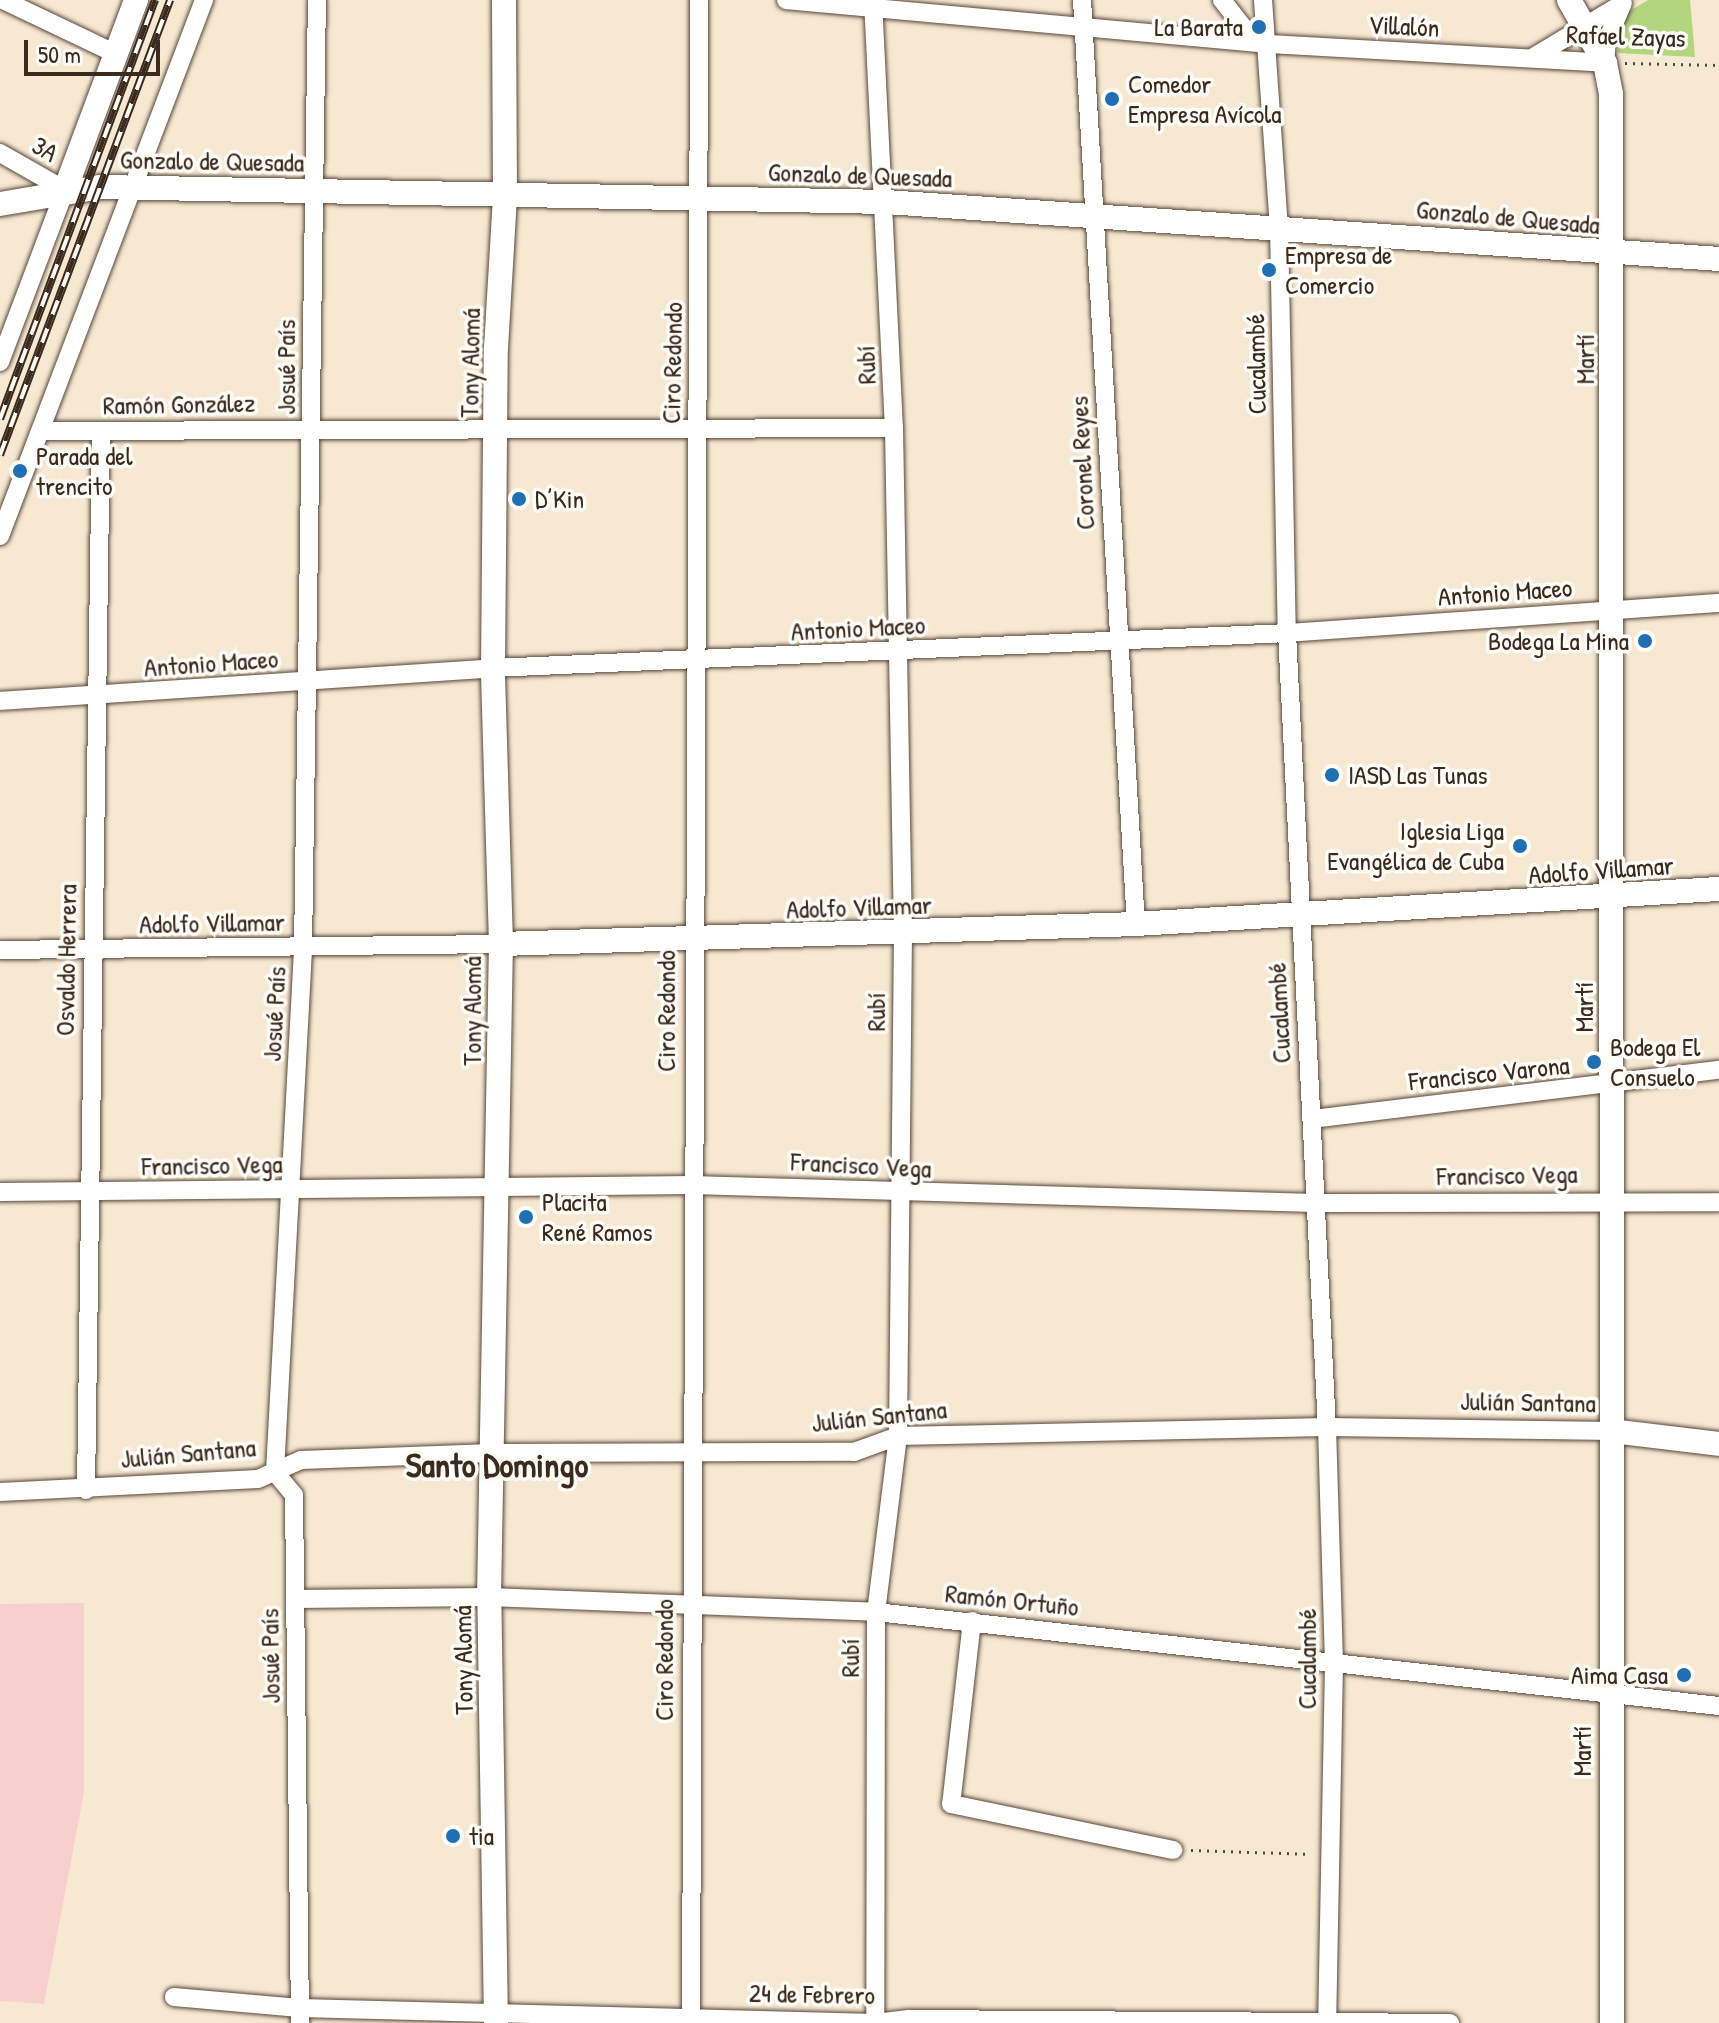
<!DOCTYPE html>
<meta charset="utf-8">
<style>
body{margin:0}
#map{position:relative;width:1719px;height:2023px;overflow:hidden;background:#f7e8d2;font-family:"Patrick Hand",sans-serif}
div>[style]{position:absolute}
.built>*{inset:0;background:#f7d0ce}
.green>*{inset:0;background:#b3d57e}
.path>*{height:3px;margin-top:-1.5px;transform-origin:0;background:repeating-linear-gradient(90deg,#574639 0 2px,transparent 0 8px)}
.roads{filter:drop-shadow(0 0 2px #574639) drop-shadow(0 0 2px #574639)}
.street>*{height:18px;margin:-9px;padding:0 9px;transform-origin:9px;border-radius:9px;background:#fff}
.secondary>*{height:24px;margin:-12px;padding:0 12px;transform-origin:12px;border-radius:12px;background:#fff}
.rail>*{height:8px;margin-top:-4px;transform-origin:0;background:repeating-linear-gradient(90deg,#fdfcf7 0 15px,#3b2a1e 0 30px);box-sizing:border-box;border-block:2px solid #3b2a1e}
.dots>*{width:22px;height:22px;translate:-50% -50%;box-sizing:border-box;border:4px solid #fdfcf7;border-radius:50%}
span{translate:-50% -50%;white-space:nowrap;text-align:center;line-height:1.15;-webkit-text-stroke:7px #fdfcf7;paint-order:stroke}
.street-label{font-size:26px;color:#3b2a1e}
.poi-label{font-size:26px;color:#3b2a1e}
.right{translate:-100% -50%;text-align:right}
.left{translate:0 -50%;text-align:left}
.district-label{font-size:34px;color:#3b2a1e;font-weight:700}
.scale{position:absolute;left:24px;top:40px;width:136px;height:36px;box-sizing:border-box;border:4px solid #3b2a1e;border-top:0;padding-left:10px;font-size:24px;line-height:28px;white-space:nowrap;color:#3b2a1e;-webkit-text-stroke:6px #fdfcf7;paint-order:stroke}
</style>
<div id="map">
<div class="built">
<div style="clip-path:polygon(84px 1603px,84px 1792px,44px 2004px,0 2001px,0 1604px)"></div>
</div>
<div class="green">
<div style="clip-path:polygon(1648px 0,1690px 0,1695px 57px,1618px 53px,1619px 32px,1628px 12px)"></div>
</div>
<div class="path">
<div style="left:1625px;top:63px;width:94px;rotate:1.2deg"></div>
<div style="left:1191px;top:1850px;width:120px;rotate:1.9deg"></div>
</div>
<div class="roads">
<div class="street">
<div style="left:3px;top:0;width:125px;rotate:25.5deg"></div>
<div style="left:786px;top:0;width:485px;rotate:5.2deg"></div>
<div style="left:1269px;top:44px;width:337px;rotate:3.2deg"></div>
<div style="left:1605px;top:63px;width:23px;rotate:-85deg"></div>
<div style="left:1607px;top:40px;width:40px;rotate:-66.6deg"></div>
<div style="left:873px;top:0;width:429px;rotate:87.2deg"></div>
<div style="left:894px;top:428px;width:505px;rotate:88.98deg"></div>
<div style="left:903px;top:933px;width:503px;rotate:90.57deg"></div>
<div style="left:898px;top:1436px;width:177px;rotate:97.1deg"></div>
<div style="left:876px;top:1612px;width:411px;rotate:90.1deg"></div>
<div style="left:1082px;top:0;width:926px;rotate:86.66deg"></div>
<div style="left:1222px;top:0;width:52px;rotate:52deg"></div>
<div style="left:1263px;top:0;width:228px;rotate:86deg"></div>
<div style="left:1279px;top:227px;width:406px;rotate:88.9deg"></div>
<div style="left:1287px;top:633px;width:795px;rotate:87.12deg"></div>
<div style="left:1327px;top:1427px;width:237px;rotate:88.3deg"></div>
<div style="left:1334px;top:1664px;width:359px;rotate:91.1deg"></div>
<div style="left:1532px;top:58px;width:105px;rotate:-31deg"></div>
<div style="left:0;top:153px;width:75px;rotate:29.6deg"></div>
<div style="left:65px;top:190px;width:184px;rotate:110.7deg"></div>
<div style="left:42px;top:431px;width:852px;rotate:-0.2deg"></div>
<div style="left:0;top:536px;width:574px;rotate:-69.16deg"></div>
<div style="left:0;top:701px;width:494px;rotate:-3.8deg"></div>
<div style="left:493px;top:668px;width:795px;rotate:-2.52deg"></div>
<div style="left:1287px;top:633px;width:433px;rotate:-4deg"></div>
<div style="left:0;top:950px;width:501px;rotate:-0.69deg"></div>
<div style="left:1312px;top:1119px;width:410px;rotate:-6.9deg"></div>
<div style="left:0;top:1192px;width:691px;rotate:-0.58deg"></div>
<div style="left:691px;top:1185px;width:624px;rotate:1.65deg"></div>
<div style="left:1315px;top:1203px;width:404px;rotate:-0.1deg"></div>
<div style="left:86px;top:1490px;width:1058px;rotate:-89.19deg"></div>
<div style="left:0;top:1492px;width:258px;rotate:-2.9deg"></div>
<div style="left:258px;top:1479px;width:47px;rotate:-23.8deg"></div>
<div style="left:301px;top:1460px;width:191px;rotate:-2.1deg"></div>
<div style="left:492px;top:1453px;width:362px;rotate:-0.2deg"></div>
<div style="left:854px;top:1452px;width:47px;rotate:-20deg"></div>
<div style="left:898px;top:1436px;width:429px;rotate:-1.2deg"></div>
<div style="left:1327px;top:1427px;width:285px;rotate:0.8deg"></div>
<div style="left:296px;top:1599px;width:193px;rotate:-0.6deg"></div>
<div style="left:489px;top:1597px;width:387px;rotate:2.2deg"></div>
<div style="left:876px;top:1612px;width:848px;rotate:6.36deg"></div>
<div style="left:972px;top:1621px;width:184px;rotate:96.5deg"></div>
<div style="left:951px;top:1804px;width:227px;rotate:11.7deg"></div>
<div style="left:174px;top:1997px;width:126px;rotate:5deg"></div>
<div style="left:300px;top:2008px;width:575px;rotate:1.49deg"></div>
<div style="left:875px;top:2023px;width:34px;rotate:-7deg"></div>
<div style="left:909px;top:2019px;width:541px;rotate:0.42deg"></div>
<div style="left:300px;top:2023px;width:528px;rotate:-90.65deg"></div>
<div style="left:294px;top:1495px;width:30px;rotate:-130deg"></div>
<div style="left:275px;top:1472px;width:523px;rotate:-86.93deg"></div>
<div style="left:303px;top:950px;width:950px;rotate:-89.16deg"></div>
<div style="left:691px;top:2023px;width:2023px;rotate:-89.77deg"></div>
</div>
<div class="secondary">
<div style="left:1569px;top:0;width:73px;rotate:60.3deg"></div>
<div style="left:1605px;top:63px;width:32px;rotate:79deg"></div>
<div style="left:1611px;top:94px;width:1929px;rotate:89.97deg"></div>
<div style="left:65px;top:190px;width:203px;rotate:-69.5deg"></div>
<div style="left:0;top:204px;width:101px;rotate:-9.6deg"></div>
<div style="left:100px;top:187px;width:786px;rotate:1.09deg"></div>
<div style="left:886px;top:202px;width:835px;rotate:3.91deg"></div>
<div style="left:501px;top:944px;width:635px;rotate:-1.8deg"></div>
<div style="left:1136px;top:924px;width:584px;rotate:-3.44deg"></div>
<div style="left:1612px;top:1431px;width:108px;rotate:6.9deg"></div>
<div style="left:496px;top:2023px;width:426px;rotate:-90.9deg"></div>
<div style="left:489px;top:1597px;width:653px;rotate:-88.95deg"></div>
<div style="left:501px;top:944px;width:276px;rotate:-91.7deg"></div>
<div style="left:493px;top:668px;width:320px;rotate:-89.5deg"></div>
<div style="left:496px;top:348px;width:153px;rotate:-86.6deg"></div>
<div style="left:505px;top:195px;width:195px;rotate:-90.3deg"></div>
</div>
</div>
<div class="rail">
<div style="left:0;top:419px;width:447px;rotate:-69.7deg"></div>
<div style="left:0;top:455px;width:486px;rotate:-69.5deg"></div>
</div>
<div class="dots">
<div style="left:1259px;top:27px;background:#1f6fb2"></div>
<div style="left:1112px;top:99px;background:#1f6fb2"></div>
<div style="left:1269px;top:270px;background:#1f6fb2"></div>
<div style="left:20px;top:471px;background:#1f6fb2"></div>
<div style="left:519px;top:499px;background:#1f6fb2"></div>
<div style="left:1645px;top:641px;background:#1f6fb2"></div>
<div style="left:1332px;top:775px;background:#1f6fb2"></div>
<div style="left:1520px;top:846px;background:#1f6fb2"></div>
<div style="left:1594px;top:1062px;background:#1f6fb2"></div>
<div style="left:526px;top:1217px;background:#1f6fb2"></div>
<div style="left:1684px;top:1675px;background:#1f6fb2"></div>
<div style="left:453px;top:1836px;background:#1f6fb2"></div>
</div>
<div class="street-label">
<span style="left:1404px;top:26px;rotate:3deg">Villalón</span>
<span style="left:1626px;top:36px;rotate:2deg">Rafael Zayas</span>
<span style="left:45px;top:149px;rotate:30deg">3A</span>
<span style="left:212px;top:161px;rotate:1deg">Gonzalo de Quesada</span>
<span style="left:860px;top:175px;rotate:2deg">Gonzalo de Quesada</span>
<span style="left:1508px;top:217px;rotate:5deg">Gonzalo de Quesada</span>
<span style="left:1585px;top:359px;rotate:-90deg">Martí</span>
<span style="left:470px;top:363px;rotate:-89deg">Tony Alomá</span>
<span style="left:672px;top:363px;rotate:-89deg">Ciro Redondo</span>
<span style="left:1256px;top:364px;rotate:-91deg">Cucalambé</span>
<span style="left:866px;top:365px;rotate:-92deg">Rubí</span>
<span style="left:286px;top:367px;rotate:-90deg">Josué País</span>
<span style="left:179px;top:404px;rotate:-1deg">Ramón González</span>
<span style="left:1082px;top:463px;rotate:-93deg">Coronel Reyes</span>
<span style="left:1505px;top:592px;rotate:-4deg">Antonio Maceo</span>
<span style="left:858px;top:628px;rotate:-3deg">Antonio Maceo</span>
<span style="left:211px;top:663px;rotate:-4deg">Antonio Maceo</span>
<span style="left:1601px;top:870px;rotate:-4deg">Adolfo Villamar</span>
<span style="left:859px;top:907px;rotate:-2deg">Adolfo Villamar</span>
<span style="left:212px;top:923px;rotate:-1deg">Adolfo Villamar</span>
<span style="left:66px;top:960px;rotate:-89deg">Osvaldo Herrera</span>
<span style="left:1584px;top:1007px;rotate:-90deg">Martí</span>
<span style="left:472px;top:1011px;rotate:-90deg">Tony Alomá</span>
<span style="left:666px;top:1011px;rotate:-90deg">Ciro Redondo</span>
<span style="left:876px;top:1012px;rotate:-90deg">Rubí</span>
<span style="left:1279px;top:1013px;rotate:-93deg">Cucalambé</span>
<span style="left:274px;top:1014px;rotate:-87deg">Josué País</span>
<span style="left:1489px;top:1073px;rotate:-6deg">Francisco Varona</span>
<span style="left:212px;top:1165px;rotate:-1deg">Francisco Vega</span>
<span style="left:861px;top:1165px;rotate:3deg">Francisco Vega</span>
<span style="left:1507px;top:1175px;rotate:-1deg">Francisco Vega</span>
<span style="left:1528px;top:1402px;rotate:1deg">Julián Santana</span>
<span style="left:879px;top:1416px;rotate:-6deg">Julián Santana</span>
<span style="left:188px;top:1453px;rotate:-5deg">Julián Santana</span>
<span style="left:1012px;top:1600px;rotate:6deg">Ramón Ortuño</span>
<span style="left:270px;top:1656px;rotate:-91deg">Josué País</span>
<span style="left:850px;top:1658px;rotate:-90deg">Rubí</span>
<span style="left:1307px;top:1659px;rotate:-90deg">Cucalambé</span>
<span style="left:463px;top:1660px;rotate:-91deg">Tony Alomá</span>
<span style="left:664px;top:1660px;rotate:-90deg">Ciro Redondo</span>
<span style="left:1582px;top:1751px;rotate:-90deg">Martí</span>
<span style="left:812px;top:1994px;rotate:1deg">24 de Febrero</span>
</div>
<div class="poi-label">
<span class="right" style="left:1243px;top:27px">La Barata</span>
<span class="left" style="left:1128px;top:99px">Comedor<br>Empresa Avícola</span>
<span class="left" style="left:1285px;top:270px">Empresa de<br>Comercio</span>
<span class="left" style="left:36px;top:471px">Parada del<br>trencito</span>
<span class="left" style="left:535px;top:499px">D’Kin</span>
<span class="right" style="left:1629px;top:641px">Bodega La Mina</span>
<span class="left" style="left:1348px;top:775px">IASD Las Tunas</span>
<span class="right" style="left:1504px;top:846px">Iglesia Liga<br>Evangélica de Cuba</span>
<span class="left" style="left:1610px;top:1062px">Bodega El<br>Consuelo</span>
<span class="left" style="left:542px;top:1217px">Placita<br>René Ramos</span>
<span class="right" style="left:1668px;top:1675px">Aima Casa</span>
<span class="left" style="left:469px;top:1836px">tia</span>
</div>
<div class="district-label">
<span style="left:497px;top:1466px">Santo Domingo</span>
</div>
<div class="scale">50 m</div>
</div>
